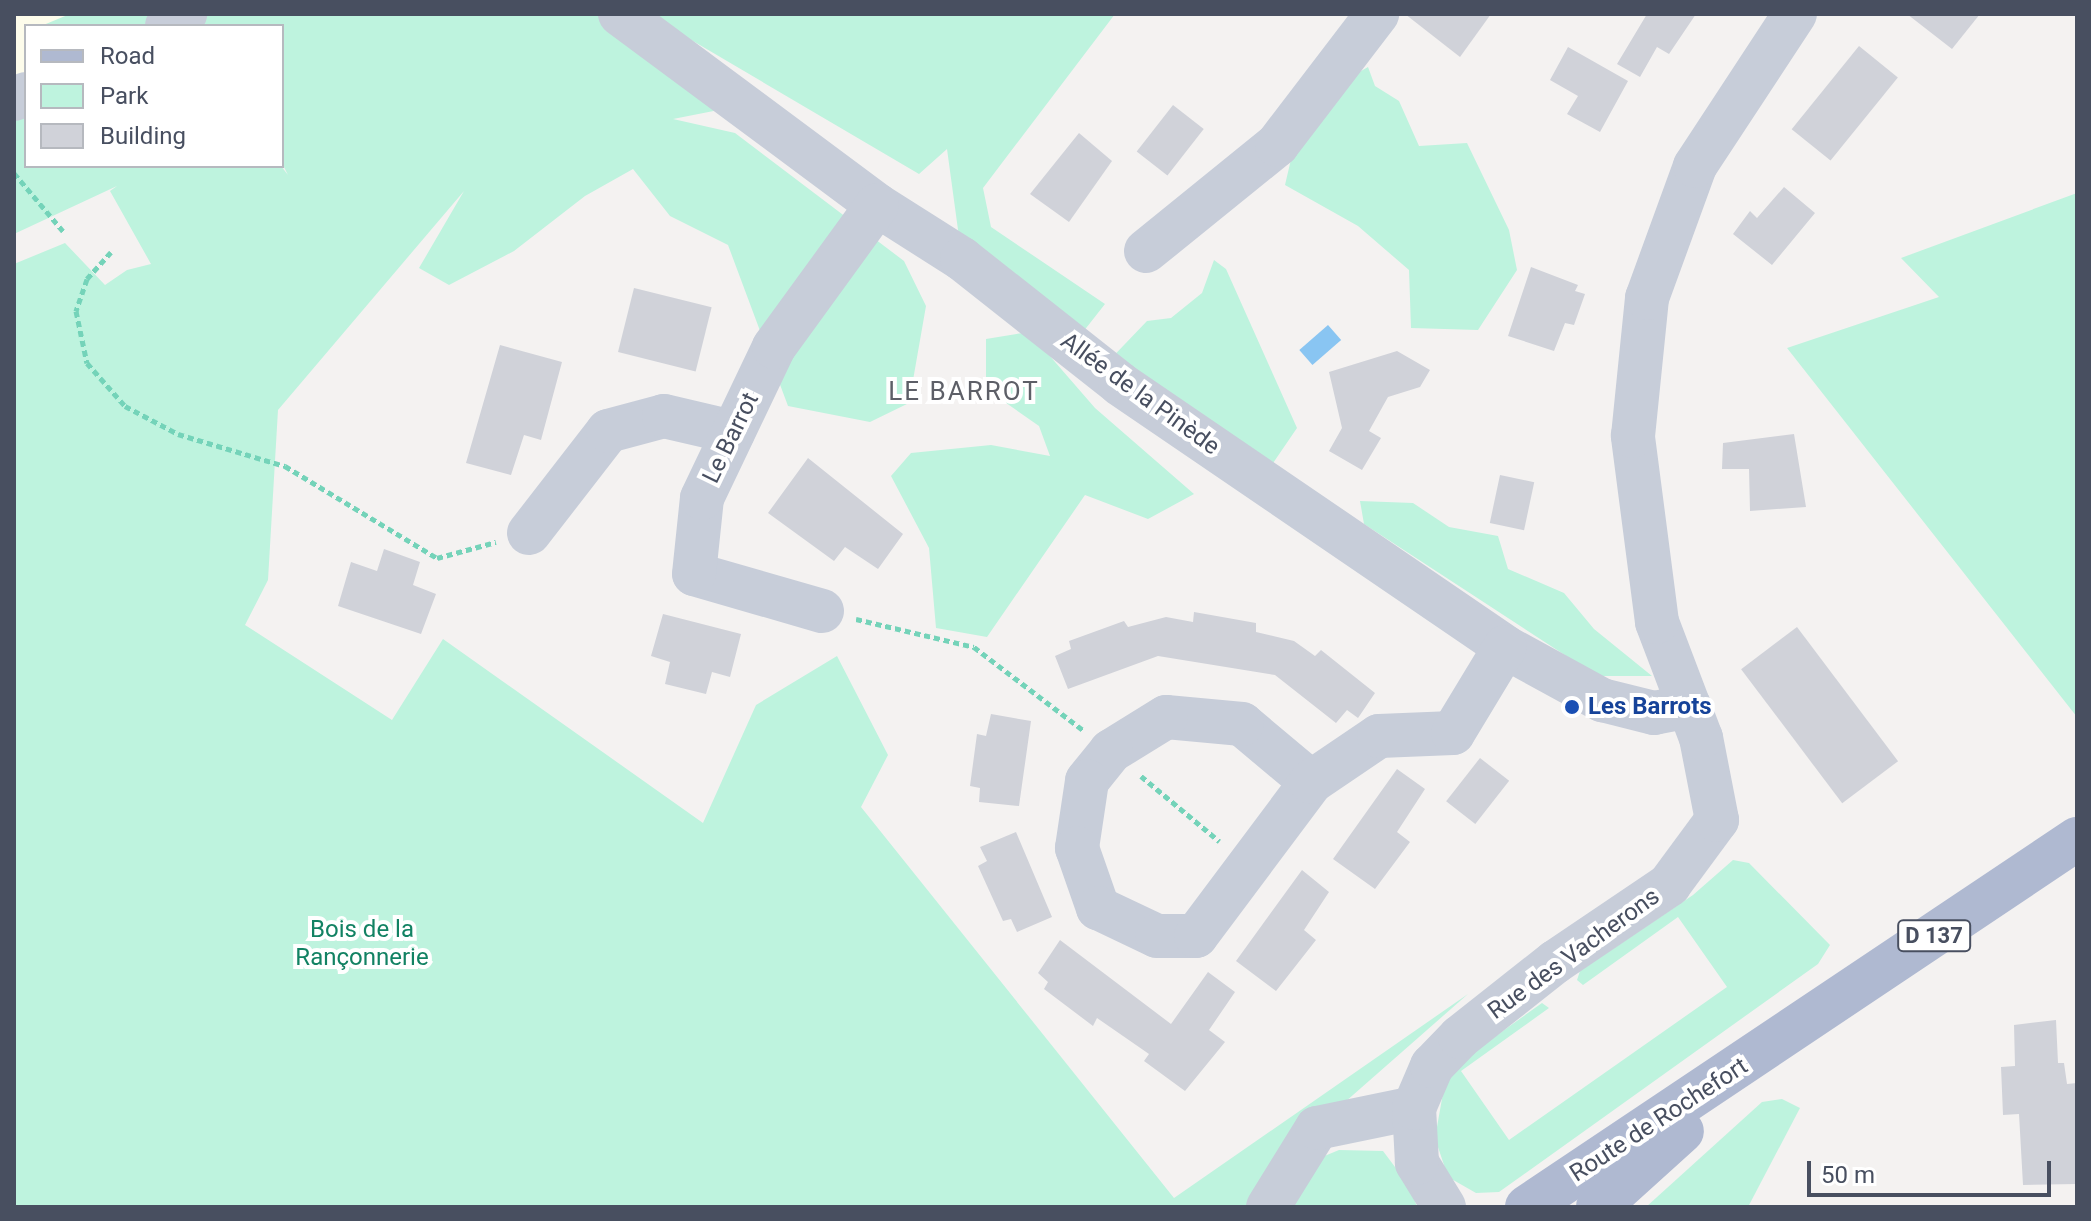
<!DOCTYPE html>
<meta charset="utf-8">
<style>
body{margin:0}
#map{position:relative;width:2091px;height:1221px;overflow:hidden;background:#f4f2f1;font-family:Roboto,sans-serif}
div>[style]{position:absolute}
.commercial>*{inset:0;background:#fdfceb}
.green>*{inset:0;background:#bef3de}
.water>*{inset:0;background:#89c5f2;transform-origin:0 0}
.building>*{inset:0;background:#d0d2d9;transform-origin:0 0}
.path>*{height:5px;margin-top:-2.5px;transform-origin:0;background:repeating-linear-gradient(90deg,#74d3b9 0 6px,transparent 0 10px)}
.minor>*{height:44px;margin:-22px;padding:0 22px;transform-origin:22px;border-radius:22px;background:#c7cdd9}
.major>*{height:44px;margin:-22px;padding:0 22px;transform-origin:22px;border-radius:22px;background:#afb9d1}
.dots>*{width:22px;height:22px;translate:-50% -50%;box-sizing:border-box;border:4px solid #fff;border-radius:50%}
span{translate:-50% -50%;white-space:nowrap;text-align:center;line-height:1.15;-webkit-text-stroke:8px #fff;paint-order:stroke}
.shield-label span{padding:2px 6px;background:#fff;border:2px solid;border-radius:6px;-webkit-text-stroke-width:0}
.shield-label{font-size:22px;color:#484f60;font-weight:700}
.street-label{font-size:24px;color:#484f60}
.transit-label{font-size:24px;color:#164399;font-weight:700}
.left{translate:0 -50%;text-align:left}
.park-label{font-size:24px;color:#128263}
.neighbourhood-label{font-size:26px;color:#5d5f67;letter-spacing:2px}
.frame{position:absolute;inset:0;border:16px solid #484f60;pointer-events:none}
.legend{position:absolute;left:24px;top:24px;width:260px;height:144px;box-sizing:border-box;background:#fff;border:2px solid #b6b9bf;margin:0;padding:10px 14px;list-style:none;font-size:24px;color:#484f60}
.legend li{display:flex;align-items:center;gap:16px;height:40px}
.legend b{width:40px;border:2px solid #b6b9bf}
.scale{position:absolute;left:1807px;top:1161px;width:244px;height:36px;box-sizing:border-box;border:4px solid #484f60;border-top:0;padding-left:10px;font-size:24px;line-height:28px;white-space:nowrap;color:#484f60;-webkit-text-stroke:6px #fff;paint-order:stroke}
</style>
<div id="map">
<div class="commercial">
<div style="clip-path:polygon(14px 14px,185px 14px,167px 26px,26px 26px,26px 108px,14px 114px)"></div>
</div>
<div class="green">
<div style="clip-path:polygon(70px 14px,610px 14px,739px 106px,673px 119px,735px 133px,904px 261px,926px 306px,909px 403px,870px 422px,788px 406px,728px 245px,670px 216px,633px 169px,585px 196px,514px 251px,449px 285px,419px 268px,464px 191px,278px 410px,268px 580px,245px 625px,392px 720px,443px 639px,703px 823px,756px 705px,837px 656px,888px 755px,861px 807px,1174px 1198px,1468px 994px,1271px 1167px,1266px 1207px,14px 1207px,14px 264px,65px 243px,105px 285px,127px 270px,151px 264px,110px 191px,117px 186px,14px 234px,14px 111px,26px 106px,26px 166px,281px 166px,288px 175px,282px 163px,282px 26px,41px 26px)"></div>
<div style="clip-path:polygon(647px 14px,1115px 14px,983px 188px,991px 227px,1105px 304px,1072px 346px,962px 259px,947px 149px,919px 174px)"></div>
<div style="clip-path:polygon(1368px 67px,1375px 86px,1399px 101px,1419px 146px,1467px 143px,1509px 230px,1517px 270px,1478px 330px,1411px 328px,1409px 270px,1358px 226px,1285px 185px,1292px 155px,1349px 78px)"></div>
<div style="clip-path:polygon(2077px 193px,2077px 717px,1787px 348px,1939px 297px,1901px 258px)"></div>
<div style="clip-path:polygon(1214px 260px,1226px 269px,1297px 428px,1260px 482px,1101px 369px,1147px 321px,1171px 318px,1202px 293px)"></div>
<div style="clip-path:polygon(1029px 332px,1095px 408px,1194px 494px,1148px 519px,1085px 495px,987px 637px,936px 628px,929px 548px,891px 476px,911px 453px,991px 445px,1050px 456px,1039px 426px,986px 389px,986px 339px)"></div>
<div style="clip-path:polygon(1360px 501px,1413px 503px,1449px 527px,1498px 536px,1508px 569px,1564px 593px,1594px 629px,1652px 676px,1597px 676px,1364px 524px)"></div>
<div style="clip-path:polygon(1733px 860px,1749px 863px,1830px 945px,1818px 964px,1499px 1192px,1476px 1193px,1448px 1177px,1435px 1138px,1445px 1082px,1465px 1058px,1542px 1003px,1549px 1008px,1461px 1071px,1509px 1140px,1727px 987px,1678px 917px,1583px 985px,1577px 980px,1580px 971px,1693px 895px)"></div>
<div style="clip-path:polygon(1782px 1099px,1800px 1108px,1748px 1207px,1646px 1207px,1762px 1102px)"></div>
<div style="clip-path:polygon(1339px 1150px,1383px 1151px,1410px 1187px,1417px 1207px,1284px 1207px,1310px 1162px)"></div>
</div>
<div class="water">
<div style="left:1328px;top:325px;width:20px;height:38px;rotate:49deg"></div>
</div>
<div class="building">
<div style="clip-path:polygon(1405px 14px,1491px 14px,1460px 57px)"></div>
<div style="clip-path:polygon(1647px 14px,1696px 14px,1669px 54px,1657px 47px,1640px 77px,1617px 64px)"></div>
<div style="clip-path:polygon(1907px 14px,1980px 14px,1952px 49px)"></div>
<div style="left:1859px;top:46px;width:50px;height:107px;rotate:39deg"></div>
<div style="clip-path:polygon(1568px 47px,1628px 81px,1600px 132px,1567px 114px,1578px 96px,1550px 80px)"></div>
<div style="left:1173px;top:105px;width:39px;height:59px;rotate:38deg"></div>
<div style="clip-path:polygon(1079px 133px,1112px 161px,1069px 222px,1030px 194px)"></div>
<div style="clip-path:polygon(1784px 187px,1815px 213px,1772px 265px,1733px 234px,1750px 211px,1757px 218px)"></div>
<div style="clip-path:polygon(1531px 267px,1578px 285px,1575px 291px,1585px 294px,1574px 325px,1565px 323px,1554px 351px,1508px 336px)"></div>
<div style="left:634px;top:288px;width:80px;height:66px;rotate:14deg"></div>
<div style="clip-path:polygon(500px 345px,562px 362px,541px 440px,524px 435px,511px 475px,466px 463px)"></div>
<div style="clip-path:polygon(1397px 351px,1430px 370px,1420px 387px,1388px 397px,1369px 431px,1381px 438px,1362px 470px,1329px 451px,1342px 428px,1329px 372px)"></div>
<div style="clip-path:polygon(1794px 434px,1806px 507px,1750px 511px,1749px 469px,1722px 469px,1723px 443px)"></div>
<div style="clip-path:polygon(808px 458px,903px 534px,878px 569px,845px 547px,834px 561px,768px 513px)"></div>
<div style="left:1500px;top:475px;width:35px;height:49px;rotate:12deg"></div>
<div style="clip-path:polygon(384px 549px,420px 562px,413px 585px,436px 594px,421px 634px,338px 606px,351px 562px,377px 571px)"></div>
<div style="clip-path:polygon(1194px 612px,1256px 623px,1256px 632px,1294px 641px,1315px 656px,1321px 650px,1375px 693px,1358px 718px,1347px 710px,1336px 723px,1275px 675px,1158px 656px,1068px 689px,1055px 656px,1071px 649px,1069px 641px,1124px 621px,1128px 627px,1166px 617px,1193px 622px)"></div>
<div style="clip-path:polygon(663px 614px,741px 634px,730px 677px,712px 672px,706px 694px,665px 684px,670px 662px,651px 656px)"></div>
<div style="left:1797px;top:627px;width:168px;height:70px;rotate:53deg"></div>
<div style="clip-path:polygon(991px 714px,1031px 721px,1019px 806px,979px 802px,980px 788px,970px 786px,977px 734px,986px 736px)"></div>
<div style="left:1480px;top:758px;width:37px;height:55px;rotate:38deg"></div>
<div style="clip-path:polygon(1397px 769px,1425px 789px,1397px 832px,1410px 842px,1375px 889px,1333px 859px)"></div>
<div style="clip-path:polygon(1016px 832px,1052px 917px,1017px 932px,1011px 919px,1003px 921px,978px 866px,987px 861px,980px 847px)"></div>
<div style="clip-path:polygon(1302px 870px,1329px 892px,1304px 930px,1316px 940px,1276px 991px,1236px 961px)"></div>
<div style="clip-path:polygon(1060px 940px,1171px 1024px,1208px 972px,1235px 992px,1209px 1030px,1225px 1042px,1185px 1091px,1144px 1061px,1149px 1054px,1097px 1018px,1093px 1026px,1044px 989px,1048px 982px,1038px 973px)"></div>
<div style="clip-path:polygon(2056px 1020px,2058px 1063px,2064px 1063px,2067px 1084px,2077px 1083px,2077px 1184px,2023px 1185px,2019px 1114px,2003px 1115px,2001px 1067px,2015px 1066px,2014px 1025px)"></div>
</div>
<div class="path">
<div style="left:14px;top:173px;width:76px;rotate:49.8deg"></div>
<div style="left:111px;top:252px;width:36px;rotate:132deg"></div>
<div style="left:87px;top:279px;width:34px;rotate:109deg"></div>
<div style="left:76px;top:311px;width:53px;rotate:78.1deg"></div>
<div style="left:87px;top:363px;width:57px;rotate:48.5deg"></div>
<div style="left:125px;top:406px;width:60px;rotate:27.8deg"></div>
<div style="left:178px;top:434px;width:112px;rotate:16.7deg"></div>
<div style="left:285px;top:466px;width:178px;rotate:31.2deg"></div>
<div style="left:437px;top:558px;width:61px;rotate:-15.2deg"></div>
<div style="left:856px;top:619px;width:121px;rotate:13.3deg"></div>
<div style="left:974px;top:647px;width:137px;rotate:37.3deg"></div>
<div style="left:1141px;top:776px;width:102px;rotate:39.8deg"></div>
</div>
<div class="minor">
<div style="left:620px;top:14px;width:320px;rotate:36.6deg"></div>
<div style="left:877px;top:205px;width:101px;rotate:32.4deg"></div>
<div style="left:962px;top:259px;width:201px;rotate:38.3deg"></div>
<div style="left:1120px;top:384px;width:466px;rotate:34.3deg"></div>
<div style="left:1505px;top:647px;width:111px;rotate:28.7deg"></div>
<div style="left:1602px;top:700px;width:54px;rotate:14deg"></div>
<div style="left:1654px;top:713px;width:36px;rotate:-11deg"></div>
<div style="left:167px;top:26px;width:22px;rotate:-34deg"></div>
<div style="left:14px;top:99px;width:13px;rotate:-23deg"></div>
<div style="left:1146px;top:251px;width:169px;rotate:-39deg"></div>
<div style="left:1277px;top:145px;width:165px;rotate:-52.6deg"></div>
<div style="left:529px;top:533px;width:129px;rotate:-52.2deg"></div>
<div style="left:608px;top:431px;width:58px;rotate:-15deg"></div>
<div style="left:664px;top:416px;width:71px;rotate:13.1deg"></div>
<div style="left:822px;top:611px;width:133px;rotate:-163.9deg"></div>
<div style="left:694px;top:574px;width:76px;rotate:-84deg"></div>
<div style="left:702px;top:498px;width:167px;rotate:-64.5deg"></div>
<div style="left:774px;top:347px;width:175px;rotate:-54deg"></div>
<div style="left:1311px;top:782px;width:90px;rotate:-140deg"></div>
<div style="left:1242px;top:724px;width:76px;rotate:-174.7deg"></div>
<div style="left:1166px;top:717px;width:65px;rotate:148.3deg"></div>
<div style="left:1111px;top:751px;width:38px;rotate:129deg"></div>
<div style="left:1087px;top:781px;width:68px;rotate:98.5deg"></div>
<div style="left:1077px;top:848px;width:64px;rotate:70.7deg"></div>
<div style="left:1098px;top:908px;width:65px;rotate:25.4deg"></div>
<div style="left:1157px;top:936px;width:39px"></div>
<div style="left:1196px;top:936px;width:192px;rotate:-53.2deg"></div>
<div style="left:1311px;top:782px;width:82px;rotate:-34.1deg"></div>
<div style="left:1379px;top:736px;width:74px;rotate:-2.3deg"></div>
<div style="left:1453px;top:733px;width:100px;rotate:-58.8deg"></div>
<div style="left:1268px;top:1207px;width:93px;rotate:-58.2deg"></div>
<div style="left:1317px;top:1128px;width:99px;rotate:-11.7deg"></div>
<div style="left:1444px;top:1207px;width:52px;rotate:-121.5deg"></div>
<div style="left:1417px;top:1163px;width:55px;rotate:-93.1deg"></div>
<div style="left:1414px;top:1108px;width:46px;rotate:-66.8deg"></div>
<div style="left:1432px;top:1066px;width:40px;rotate:-46deg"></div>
<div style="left:1460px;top:1037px;width:121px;rotate:-38.3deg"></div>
<div style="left:1555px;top:962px;width:138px;rotate:-34deg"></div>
<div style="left:1669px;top:885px;width:81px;rotate:-53.6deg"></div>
<div style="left:1717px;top:820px;width:84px;rotate:-101deg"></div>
<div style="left:1701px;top:738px;width:124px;rotate:-110.8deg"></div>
<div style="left:1657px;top:622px;width:188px;rotate:-97.4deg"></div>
<div style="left:1633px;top:436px;width:139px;rotate:-84.2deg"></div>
<div style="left:1647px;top:298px;width:140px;rotate:-70deg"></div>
<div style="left:1695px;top:166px;width:182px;rotate:-56.7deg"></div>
</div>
<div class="major">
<div style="left:1527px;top:1207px;width:662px;rotate:-33.79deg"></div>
<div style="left:1598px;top:1207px;width:113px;rotate:-42.1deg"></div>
</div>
<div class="dots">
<div style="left:1572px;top:707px;background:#1a4fb4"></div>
</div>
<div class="shield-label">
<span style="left:1934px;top:936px">D 137</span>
</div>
<div class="street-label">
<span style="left:1140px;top:394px;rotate:36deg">Allée de la Pinède</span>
<span style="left:731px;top:438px;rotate:-64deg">Le Barrot</span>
<span style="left:1574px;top:954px;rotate:-36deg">Rue des Vacherons</span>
<span style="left:1659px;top:1120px;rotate:-33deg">Route de Rochefort</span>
</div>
<div class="transit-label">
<span class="left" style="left:1588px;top:707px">Les Barrots</span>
</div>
<div class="park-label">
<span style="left:362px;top:944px">Bois de la<br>Rançonnerie</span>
</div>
<div class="neighbourhood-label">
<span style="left:964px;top:392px">LE BARROT</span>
</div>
<div class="frame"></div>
<ul class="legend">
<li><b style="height:10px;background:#afb9d1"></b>Road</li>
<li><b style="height:22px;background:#bef3de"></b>Park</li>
<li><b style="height:22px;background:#d0d2d9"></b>Building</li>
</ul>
<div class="scale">50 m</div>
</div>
